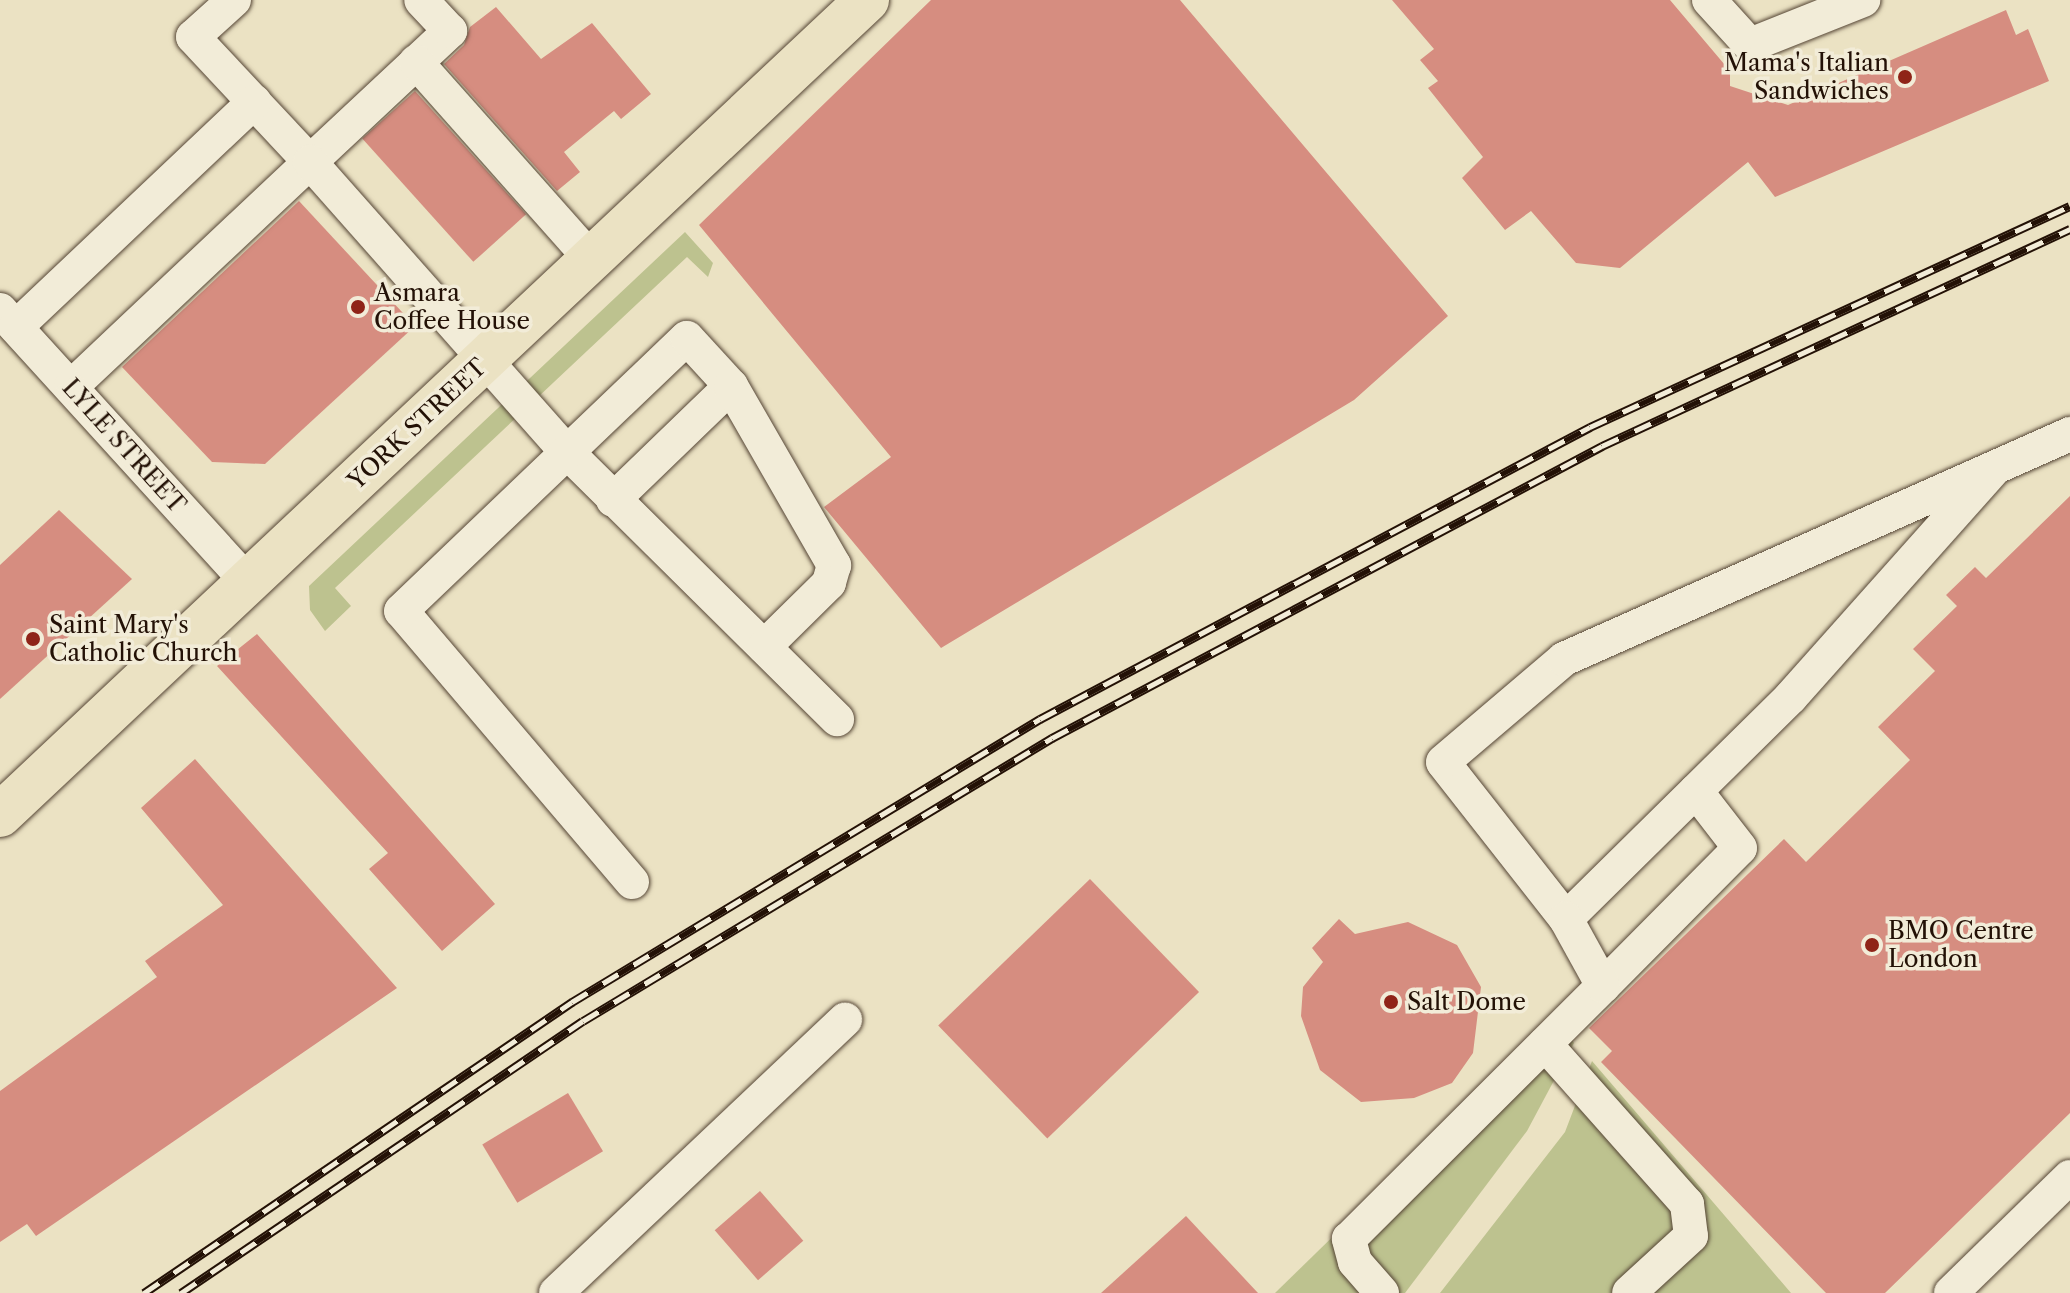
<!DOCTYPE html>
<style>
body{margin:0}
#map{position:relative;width:2070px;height:1293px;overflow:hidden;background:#ebe2c3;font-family:"Libre Caslon Text",serif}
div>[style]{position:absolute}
.green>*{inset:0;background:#bdc28f}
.building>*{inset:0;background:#d68d80;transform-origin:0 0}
.roads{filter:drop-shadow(0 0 2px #554535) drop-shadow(0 0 2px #554535)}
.minor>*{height:34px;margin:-17px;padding:0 17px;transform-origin:17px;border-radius:17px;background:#f2ecd8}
.major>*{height:44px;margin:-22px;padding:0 22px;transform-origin:22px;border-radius:22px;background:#ebe2c3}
.rail>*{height:9px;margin-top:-4.5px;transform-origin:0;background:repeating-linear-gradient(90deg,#f2ecd8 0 18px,#231106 0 36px);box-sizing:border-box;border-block:2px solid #231106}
.dots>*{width:22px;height:22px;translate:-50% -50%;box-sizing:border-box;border:4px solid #f2ecd8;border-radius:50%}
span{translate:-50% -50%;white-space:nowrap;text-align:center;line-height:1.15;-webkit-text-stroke:7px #f2ecd8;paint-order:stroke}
.poi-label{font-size:24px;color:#231106}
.right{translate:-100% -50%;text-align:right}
.left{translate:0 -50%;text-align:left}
.street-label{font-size:24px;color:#231106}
</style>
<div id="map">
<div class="green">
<div style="clip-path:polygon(685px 232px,713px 263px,708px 277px,687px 257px,335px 588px,351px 606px,325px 631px,310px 610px,309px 586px)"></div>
<div style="clip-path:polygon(1557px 1018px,1574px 1043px,1527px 1131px,1405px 1293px,1275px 1293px)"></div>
<div style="clip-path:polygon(1592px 1061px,1791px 1293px,1440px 1293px,1565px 1132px)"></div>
</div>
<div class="building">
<div style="clip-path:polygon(931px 0,1180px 0,1448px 316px,1354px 400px,941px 648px,824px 507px,891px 457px,699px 225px)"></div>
<div style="clip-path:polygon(1392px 0,1670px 0,1730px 71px,1730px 86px,1788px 105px,2006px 10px,2016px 35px,2028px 29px,2049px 81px,1775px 197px,1748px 162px,1620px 268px,1576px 263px,1531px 211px,1505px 230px,1462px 178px,1483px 157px,1428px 88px,1438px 81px,1420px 60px,1434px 49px)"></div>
<div style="clip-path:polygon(496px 7px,541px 59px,592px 23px,651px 94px,621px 119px,614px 111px,564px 152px,580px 172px,557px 191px,444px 64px,464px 45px,470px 27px)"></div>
<div style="left:415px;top:91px;width:166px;height:71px;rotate:48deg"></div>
<div style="clip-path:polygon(299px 201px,415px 326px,265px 464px,212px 462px,122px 367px)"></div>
<div style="clip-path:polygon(2070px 496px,2070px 1113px,1885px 1293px,1826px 1293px,1601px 1062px,1612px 1051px,1589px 1028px,1784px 839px,1806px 862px,1910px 760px,1878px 727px,1935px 671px,1913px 649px,1957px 606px,1946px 595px,1975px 567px,1986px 578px)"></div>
<div style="clip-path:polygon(59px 510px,132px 579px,0 699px,0 565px)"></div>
<div style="clip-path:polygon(257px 634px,495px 904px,442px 951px,369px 869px,388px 853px,217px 666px)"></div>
<div style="clip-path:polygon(195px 759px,397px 988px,36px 1236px,27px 1224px,0 1242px,0 1091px,157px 977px,145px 961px,223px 905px,141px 808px)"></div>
<div style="left:1090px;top:879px;width:157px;height:211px;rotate:46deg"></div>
<div style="clip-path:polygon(1339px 919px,1355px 934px,1408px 922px,1457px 945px,1481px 987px,1473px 1053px,1452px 1083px,1414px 1098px,1361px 1102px,1320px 1070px,1301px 1016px,1303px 987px,1323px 962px,1312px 948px)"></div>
<div style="left:568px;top:1093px;width:68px;height:100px;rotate:59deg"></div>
<div style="left:760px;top:1191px;width:66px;height:60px;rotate:49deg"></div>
<div style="clip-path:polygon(1186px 1216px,1258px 1293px,1101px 1293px)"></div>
</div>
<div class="roads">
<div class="minor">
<div style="left:234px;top:0;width:55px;rotate:137.9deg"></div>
<div style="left:193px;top:37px;width:171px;rotate:46.9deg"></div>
<div style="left:310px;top:162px;width:192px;rotate:-43.1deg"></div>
<div style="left:450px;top:31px;width:42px;rotate:-133.1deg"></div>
<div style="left:1709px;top:0;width:61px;rotate:47.7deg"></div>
<div style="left:1750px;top:45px;width:122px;rotate:-21.7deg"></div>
<div style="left:416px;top:62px;width:264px;rotate:48.4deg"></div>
<div style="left:0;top:310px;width:369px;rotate:47.7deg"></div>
<div style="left:16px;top:327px;width:328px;rotate:-43.4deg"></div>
<div style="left:71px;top:387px;width:328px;rotate:-43.3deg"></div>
<div style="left:310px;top:162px;width:387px;rotate:48.5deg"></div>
<div style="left:567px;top:452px;width:380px;rotate:44.7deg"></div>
<div style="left:1994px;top:469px;width:305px;rotate:131.7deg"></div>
<div style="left:1791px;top:697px;width:316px;rotate:135.4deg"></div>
<div style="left:1566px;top:919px;width:199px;rotate:-128.1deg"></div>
<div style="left:1443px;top:762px;width:159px;rotate:-40.4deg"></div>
<div style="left:1564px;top:659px;width:554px;rotate:-23.97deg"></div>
<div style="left:613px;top:500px;width:164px;rotate:-44deg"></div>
<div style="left:632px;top:882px;width:356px;rotate:-130.4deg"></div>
<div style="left:401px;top:611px;width:395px;rotate:-43.7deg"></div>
<div style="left:687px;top:338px;width:65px;rotate:47.5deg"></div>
<div style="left:731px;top:386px;width:207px;rotate:60.1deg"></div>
<div style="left:834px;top:565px;width:19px;rotate:106deg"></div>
<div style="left:829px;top:583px;width:91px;rotate:135.4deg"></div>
<div style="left:1603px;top:986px;width:194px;rotate:-45.2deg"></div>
<div style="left:1740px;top:848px;width:72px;rotate:-127.7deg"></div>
<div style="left:1545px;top:1044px;width:214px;rotate:48.4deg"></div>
<div style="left:1687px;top:1204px;width:32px;rotate:83deg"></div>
<div style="left:1691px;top:1236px;width:84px;rotate:137.4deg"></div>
<div style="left:556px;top:1293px;width:398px;rotate:-43.4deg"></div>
<div style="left:1382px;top:1293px;width:41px;rotate:-131.1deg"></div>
<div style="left:1355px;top:1262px;width:24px;rotate:-105deg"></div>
<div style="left:1349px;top:1239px;width:359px;rotate:-44.9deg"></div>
<div style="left:1603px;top:986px;width:77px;rotate:-118.9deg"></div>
<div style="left:1951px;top:1293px;width:166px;rotate:-44.3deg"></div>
</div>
<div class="major">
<div style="left:0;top:815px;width:1190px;rotate:-43.23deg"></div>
</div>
</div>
<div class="rail">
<div style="left:144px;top:1293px;width:518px;rotate:-34.21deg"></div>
<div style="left:572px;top:1002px;width:547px;rotate:-31.16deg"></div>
<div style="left:1040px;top:719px;width:623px;rotate:-27.96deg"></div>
<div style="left:1590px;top:427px;width:528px;rotate:-24.72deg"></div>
<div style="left:181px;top:1293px;width:485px;rotate:-34.1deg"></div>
<div style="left:583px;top:1021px;width:548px;rotate:-31.11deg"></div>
<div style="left:1052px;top:738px;width:623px;rotate:-27.96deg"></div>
<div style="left:1602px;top:446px;width:516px;rotate:-24.88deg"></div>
</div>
<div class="dots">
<div style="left:1905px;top:77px;background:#8f2418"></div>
<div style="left:358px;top:307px;background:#8f2418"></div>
<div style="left:33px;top:639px;background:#8f2418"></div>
<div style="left:1872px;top:945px;background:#8f2418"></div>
<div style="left:1391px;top:1002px;background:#8f2418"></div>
</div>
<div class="poi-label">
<span class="right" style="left:1889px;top:77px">Mama's Italian<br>Sandwiches</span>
<span class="left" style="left:374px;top:307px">Asmara<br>Coffee House</span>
<span class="left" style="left:49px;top:639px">Saint Mary's<br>Catholic Church</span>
<span class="left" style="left:1888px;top:945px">BMO Centre<br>London</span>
<span class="left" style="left:1407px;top:1002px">Salt Dome</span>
</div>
<div class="street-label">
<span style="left:417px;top:424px;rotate:-43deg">YORK STREET</span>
<span style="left:124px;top:446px;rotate:48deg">LYLE STREET</span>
</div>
</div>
